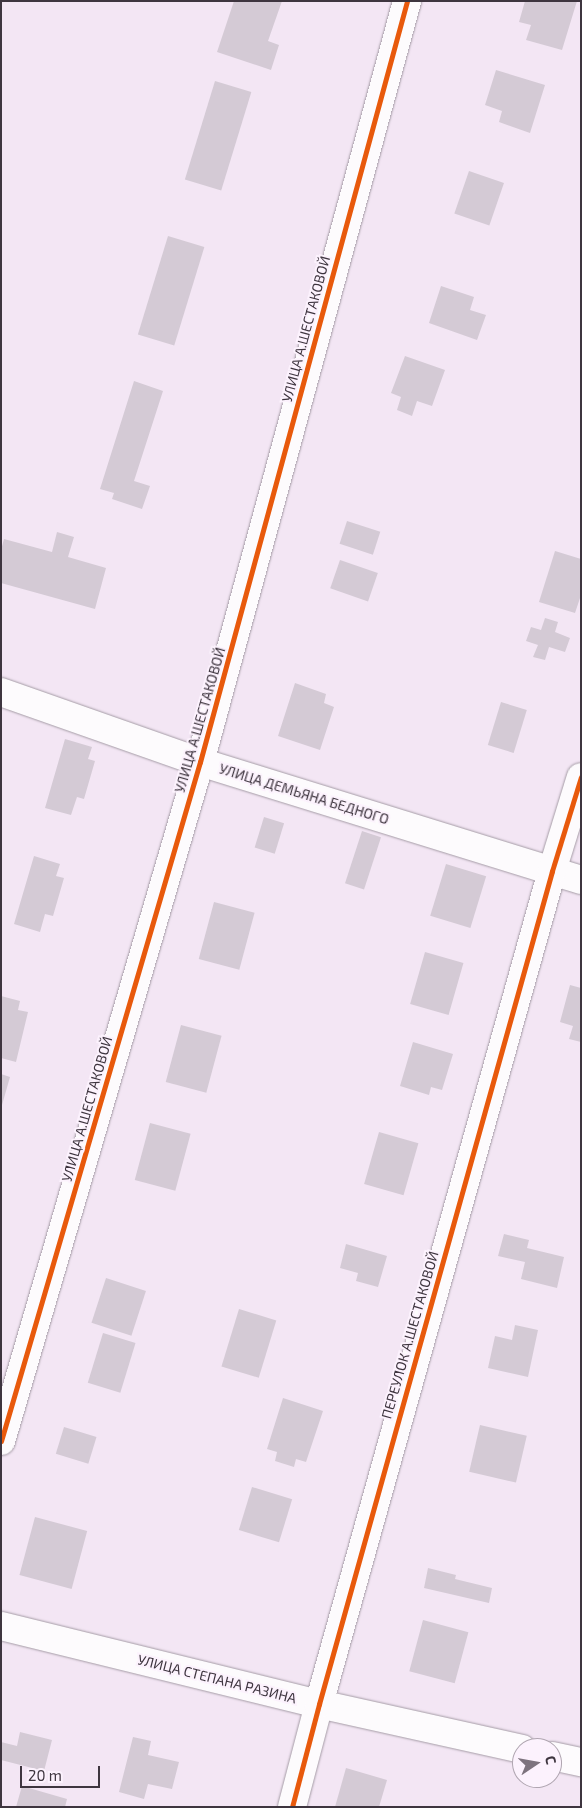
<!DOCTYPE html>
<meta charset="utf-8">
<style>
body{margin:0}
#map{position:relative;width:582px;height:1808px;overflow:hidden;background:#f3e6f4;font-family:"Exo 2",sans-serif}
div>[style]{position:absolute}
.building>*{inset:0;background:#d4cad5;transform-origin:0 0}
.roads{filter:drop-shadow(0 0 1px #a59ca6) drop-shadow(0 0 1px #a59ca6)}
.minor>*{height:28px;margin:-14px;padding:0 14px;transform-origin:14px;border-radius:14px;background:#fdfbfd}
.cycleway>*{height:5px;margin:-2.5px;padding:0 2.5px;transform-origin:2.5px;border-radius:2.5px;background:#e8590c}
span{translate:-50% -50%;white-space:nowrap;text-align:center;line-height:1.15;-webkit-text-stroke:4px #fcf2fd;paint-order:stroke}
.street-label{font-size:14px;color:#3e353f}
.frame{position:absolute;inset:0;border:2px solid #3e353f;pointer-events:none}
.north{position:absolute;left:512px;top:1738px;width:50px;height:50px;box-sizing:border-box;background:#fcf2fd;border:1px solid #b0a6b1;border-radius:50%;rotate:78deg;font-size:14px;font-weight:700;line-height:20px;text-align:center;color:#3e353f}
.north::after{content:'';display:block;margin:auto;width:18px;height:22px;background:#7d737e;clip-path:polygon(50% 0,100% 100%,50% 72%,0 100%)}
.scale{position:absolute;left:20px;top:1766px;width:80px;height:22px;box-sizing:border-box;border:2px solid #3e353f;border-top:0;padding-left:6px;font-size:15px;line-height:18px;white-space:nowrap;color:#3e353f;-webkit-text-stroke:4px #fcf2fd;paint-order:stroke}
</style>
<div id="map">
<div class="building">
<div style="clip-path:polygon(234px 1px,282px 1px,268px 41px,279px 45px,271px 70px,217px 52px)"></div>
<div style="clip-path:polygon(525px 1px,577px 1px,562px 50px,526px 40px,531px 25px,519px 22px)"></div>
<div style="clip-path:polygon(496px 70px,545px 85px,530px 133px,499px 122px,502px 111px,485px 105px)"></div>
<div style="left:215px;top:81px;width:38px;height:103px;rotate:17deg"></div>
<div style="left:469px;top:171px;width:37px;height:45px;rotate:19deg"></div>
<div style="left:168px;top:236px;width:38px;height:103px;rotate:17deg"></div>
<div style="clip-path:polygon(441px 286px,474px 297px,470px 310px,486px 315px,477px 340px,429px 323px)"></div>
<div style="clip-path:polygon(405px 356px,445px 370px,432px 406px,417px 401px,412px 416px,397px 410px,401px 397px,391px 393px)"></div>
<div style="clip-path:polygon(134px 381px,163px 391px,134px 481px,150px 486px,142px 509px,112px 499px,114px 493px,100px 489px)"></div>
<div style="left:347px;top:521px;width:35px;height:24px;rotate:18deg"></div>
<div style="clip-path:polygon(57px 532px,74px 537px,68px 557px,106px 568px,95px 609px,1px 583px,1px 550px,4px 539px,52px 552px)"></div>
<div style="clip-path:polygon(555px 551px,581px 559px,581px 595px,575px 613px,539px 602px)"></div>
<div style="left:340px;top:560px;width:40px;height:30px;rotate:19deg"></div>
<div style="clip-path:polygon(545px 618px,558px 622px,555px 632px,570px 638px,565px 652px,549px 647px,545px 660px,533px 657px,538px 645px,526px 641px,531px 627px,541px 630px)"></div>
<div style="clip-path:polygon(295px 683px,326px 694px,324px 703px,334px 707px,320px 750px,278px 736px)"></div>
<div style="left:501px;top:702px;width:27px;height:45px;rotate:17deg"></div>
<div style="clip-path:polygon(65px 739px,92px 747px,88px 759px,95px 761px,84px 799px,77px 797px,71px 815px,45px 808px)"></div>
<div style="left:264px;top:817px;width:21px;height:32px;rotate:17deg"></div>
<div style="left:362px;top:831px;width:20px;height:55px;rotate:18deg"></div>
<div style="clip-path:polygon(34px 856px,60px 864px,56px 876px,64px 878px,53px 916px,45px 914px,40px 932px,14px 924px)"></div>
<div style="left:446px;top:864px;width:42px;height:54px;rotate:17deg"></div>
<div style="left:214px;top:902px;width:42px;height:59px;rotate:15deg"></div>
<div style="left:425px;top:952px;width:40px;height:54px;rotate:16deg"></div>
<div style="clip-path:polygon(570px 985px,581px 988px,581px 1042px,569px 1039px,573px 1026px,560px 1022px)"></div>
<div style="clip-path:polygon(1px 996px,20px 1001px,18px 1010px,28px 1012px,16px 1062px,1px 1058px)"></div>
<div style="left:181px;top:1025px;width:42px;height:59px;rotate:15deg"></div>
<div style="clip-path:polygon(413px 1042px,453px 1054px,442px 1090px,431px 1087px,429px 1095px,400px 1086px)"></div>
<div style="clip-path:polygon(1px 1074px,10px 1077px,2px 1105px,1px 1105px)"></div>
<div style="left:150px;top:1123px;width:42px;height:59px;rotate:15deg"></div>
<div style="left:379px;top:1132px;width:41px;height:54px;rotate:16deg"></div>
<div style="clip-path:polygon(504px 1234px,529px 1240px,527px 1248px,564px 1257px,557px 1288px,521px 1279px,525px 1262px,498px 1256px)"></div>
<div style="clip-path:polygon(346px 1244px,387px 1256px,378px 1287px,356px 1281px,358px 1273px,340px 1268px)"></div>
<div style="left:106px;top:1278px;width:42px;height:47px;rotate:18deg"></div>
<div style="left:239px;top:1309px;width:39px;height:60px;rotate:17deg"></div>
<div style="clip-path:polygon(515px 1325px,538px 1330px,528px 1377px,488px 1368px,495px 1336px,512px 1340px)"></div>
<div style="left:103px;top:1333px;width:34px;height:52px;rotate:17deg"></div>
<div style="clip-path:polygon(283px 1398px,323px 1411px,306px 1462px,296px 1459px,294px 1467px,275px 1461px,277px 1452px,267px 1449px)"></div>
<div style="left:480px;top:1425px;width:48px;height:48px;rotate:13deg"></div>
<div style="left:64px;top:1427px;width:34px;height:28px;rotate:17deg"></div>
<div style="left:252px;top:1487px;width:42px;height:45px;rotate:17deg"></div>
<div style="left:35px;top:1517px;width:54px;height:60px;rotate:15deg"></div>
<div style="clip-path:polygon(428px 1568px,456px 1575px,455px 1579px,492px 1588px,489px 1603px,424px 1588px)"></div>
<div style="left:423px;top:1620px;width:47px;height:53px;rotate:15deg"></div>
<div style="clip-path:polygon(20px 1732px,52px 1740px,44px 1771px,1px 1760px,1px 1742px,17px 1746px)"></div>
<div style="clip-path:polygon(133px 1737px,151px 1741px,148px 1755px,179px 1762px,172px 1789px,148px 1784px,144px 1799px,119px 1792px)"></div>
<div style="clip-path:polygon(346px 1768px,387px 1780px,379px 1807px,335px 1807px)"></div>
<div style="clip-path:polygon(22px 1786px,67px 1799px,65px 1807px,16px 1807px)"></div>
</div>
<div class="roads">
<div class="minor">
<div style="left:1px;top:692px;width:211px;rotate:19.4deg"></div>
<div style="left:200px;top:762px;width:399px;rotate:17.2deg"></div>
<div style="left:1px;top:1441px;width:708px;rotate:-73.67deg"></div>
<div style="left:200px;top:762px;width:789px;rotate:-74.78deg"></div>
<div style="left:1px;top:1626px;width:327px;rotate:13.8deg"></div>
<div style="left:319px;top:1704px;width:208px;rotate:12.5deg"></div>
<div style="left:552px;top:1756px;width:30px;rotate:12deg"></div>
<div style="left:292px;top:1807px;width:106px;rotate:-75.3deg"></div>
<div style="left:319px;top:1704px;width:865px;rotate:-74.37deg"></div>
<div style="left:552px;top:871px;width:98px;rotate:-72.9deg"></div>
</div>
</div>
<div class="cycleway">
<div style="left:1px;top:1441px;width:708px;rotate:-73.67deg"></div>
<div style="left:200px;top:762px;width:789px;rotate:-74.78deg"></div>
<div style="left:292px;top:1807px;width:106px;rotate:-75.3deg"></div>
<div style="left:319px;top:1704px;width:865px;rotate:-74.37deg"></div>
<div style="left:552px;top:871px;width:98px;rotate:-72.9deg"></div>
</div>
<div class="street-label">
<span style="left:306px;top:329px;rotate:-75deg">УЛИЦА А.ШЕСТАКОВОЙ</span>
<span style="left:200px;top:720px;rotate:-74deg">УЛИЦА А.ШЕСТАКОВОЙ</span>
<span style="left:304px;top:794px;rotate:17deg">УЛИЦА ДЕМЬЯНА БЕДНОГО</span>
<span style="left:87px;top:1109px;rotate:-74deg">УЛИЦА А.ШЕСТАКОВОЙ</span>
<span style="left:410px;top:1335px;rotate:-74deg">ПЕРЕУЛОК А.ШЕСТАКОВОЙ</span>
<span style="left:217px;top:1679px;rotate:14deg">УЛИЦА СТЕПАНА РАЗИНА</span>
</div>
<div class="frame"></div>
<div class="north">С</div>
<div class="scale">20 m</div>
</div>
